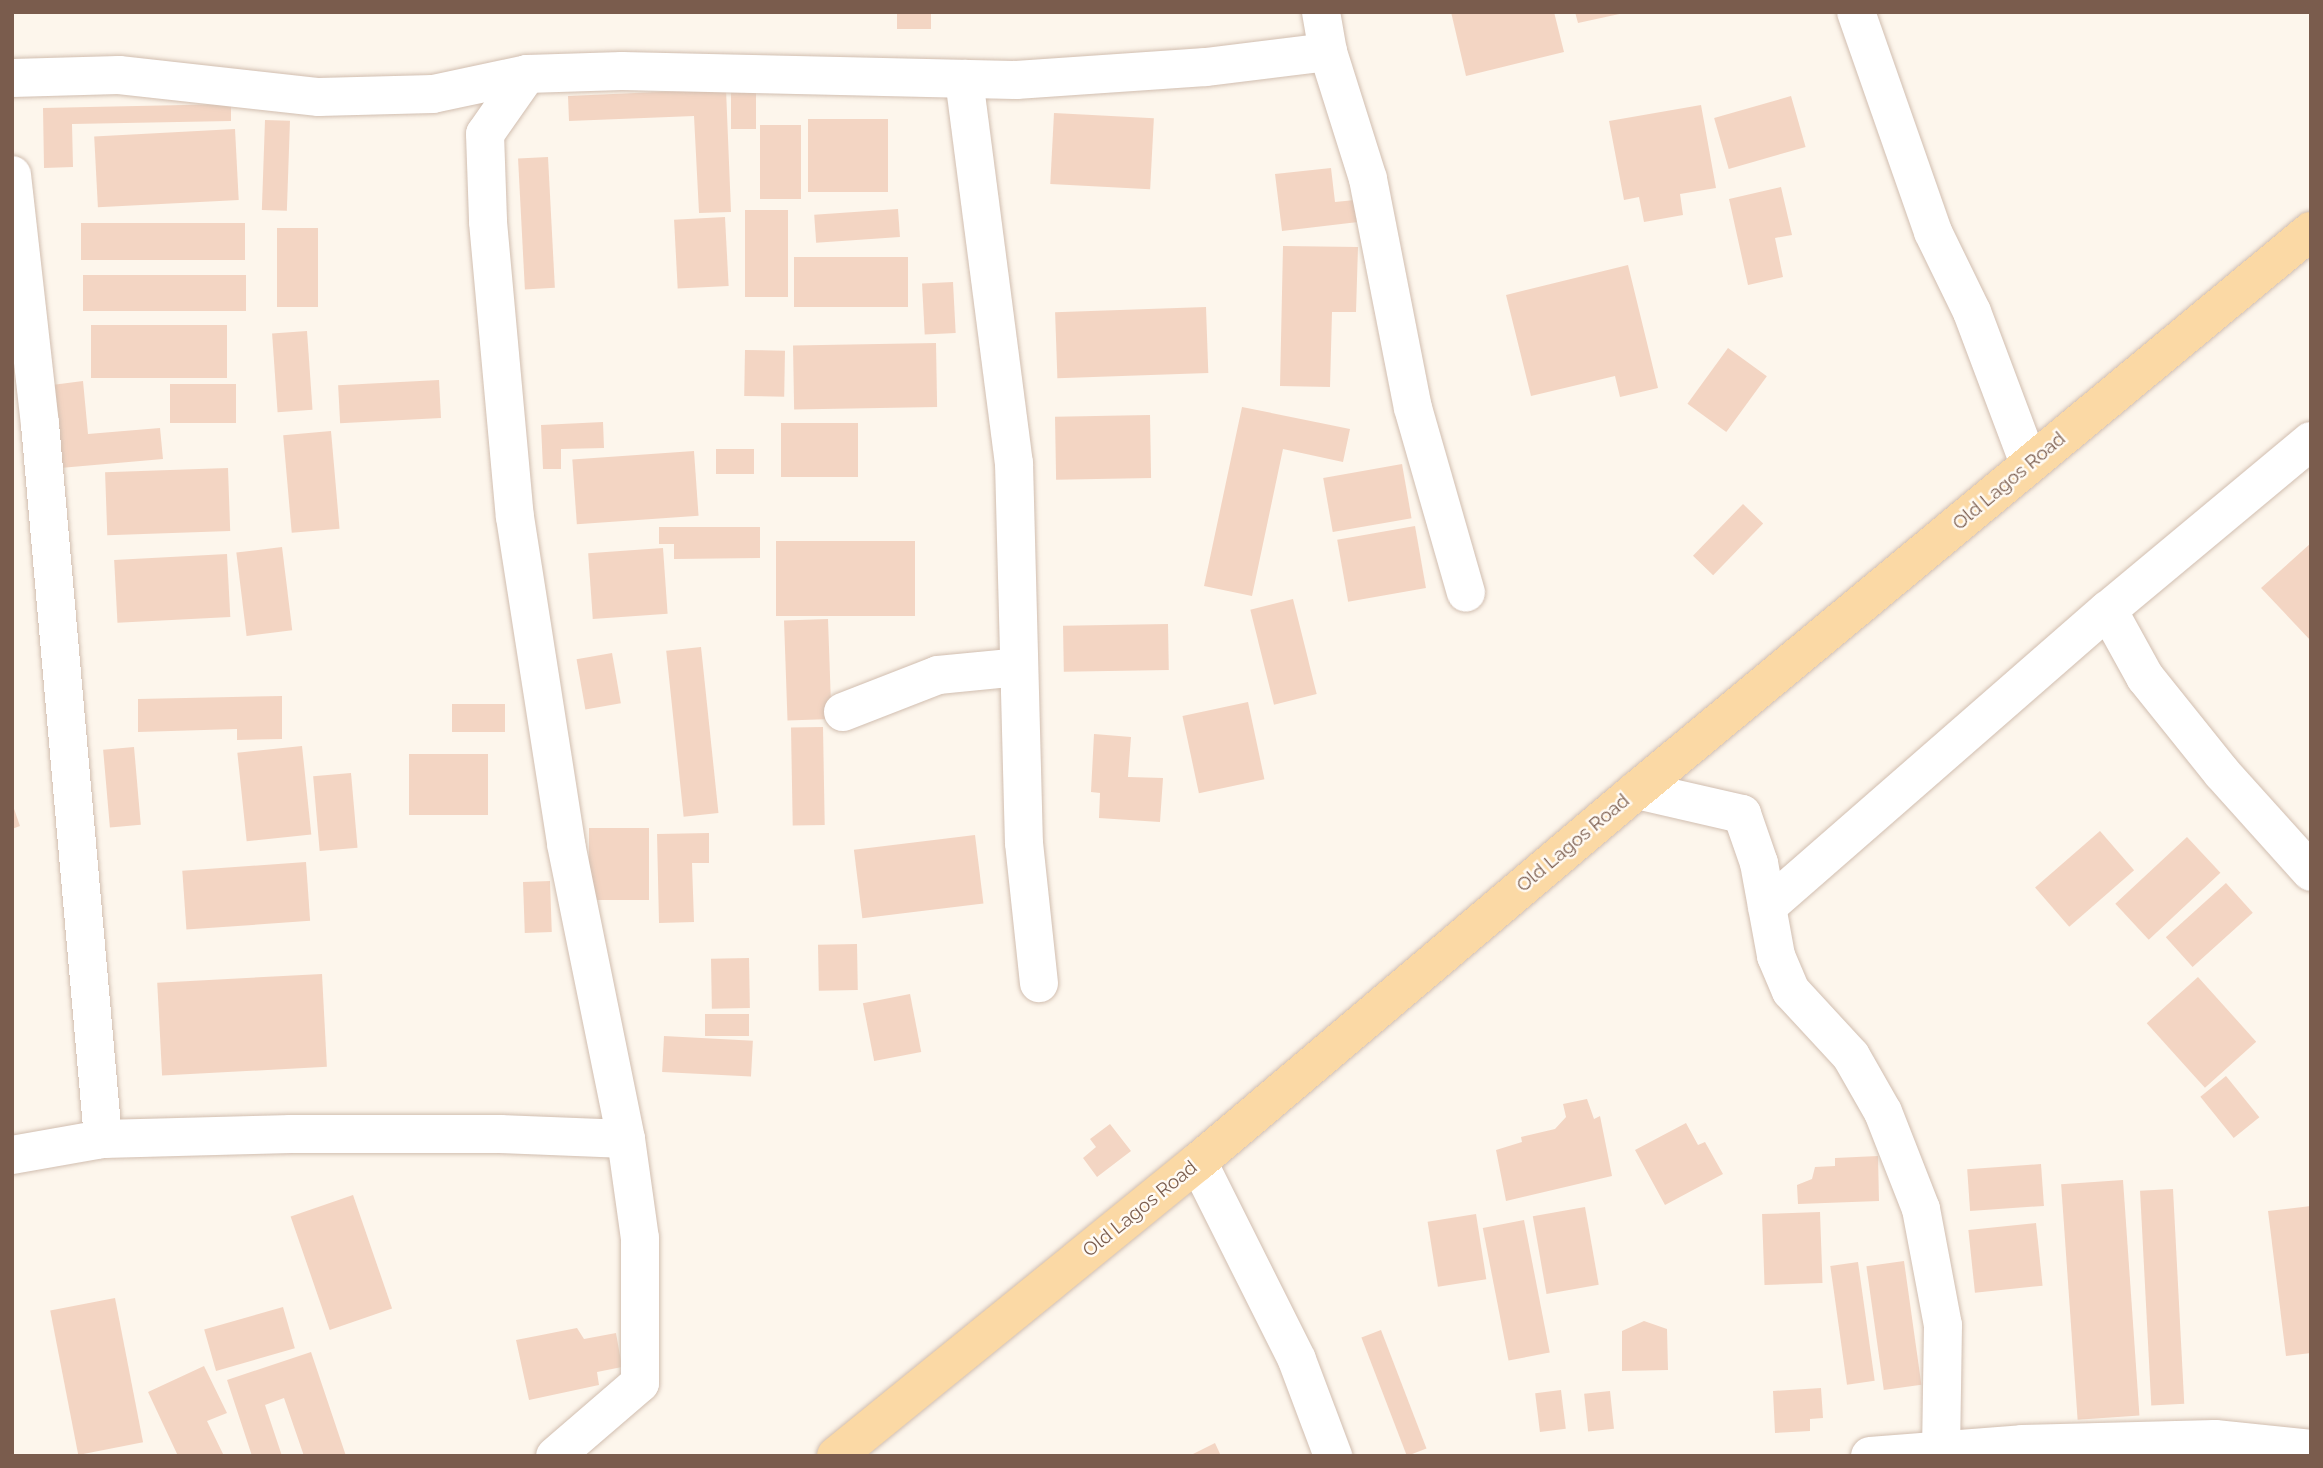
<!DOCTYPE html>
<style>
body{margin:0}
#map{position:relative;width:2323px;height:1468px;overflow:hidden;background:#fdf6ec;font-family:Raleway,sans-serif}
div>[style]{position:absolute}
.building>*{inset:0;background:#f3d5c3;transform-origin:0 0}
.roads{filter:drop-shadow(0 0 2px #d1beb0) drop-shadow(0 0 2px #d1beb0)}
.minor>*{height:38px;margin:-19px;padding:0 19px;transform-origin:19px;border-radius:19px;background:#fff}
.major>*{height:38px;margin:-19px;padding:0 19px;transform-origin:19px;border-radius:19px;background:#fbd9a5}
span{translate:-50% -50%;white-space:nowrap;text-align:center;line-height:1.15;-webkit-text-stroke:5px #fffaf3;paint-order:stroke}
.street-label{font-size:19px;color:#7a5c4d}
.frame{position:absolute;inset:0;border:14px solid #7a5c4d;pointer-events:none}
</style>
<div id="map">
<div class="building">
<div style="left:897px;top:12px;width:34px;height:17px"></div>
<div style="clip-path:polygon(1451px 12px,1554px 12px,1564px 52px,1466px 76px)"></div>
<div style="clip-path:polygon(1575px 12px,1624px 12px,1624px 13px,1578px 23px)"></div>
<div style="clip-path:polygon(726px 89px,731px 212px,699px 213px,694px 116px,569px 121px,568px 96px)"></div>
<div style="left:731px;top:92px;width:25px;height:37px"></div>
<div style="left:1791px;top:96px;width:53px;height:80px;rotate:74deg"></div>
<div style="clip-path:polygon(231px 104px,231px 121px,72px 124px,73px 167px,44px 168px,43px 108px)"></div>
<div style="clip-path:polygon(1701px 105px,1716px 188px,1680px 194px,1683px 215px,1644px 222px,1639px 197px,1624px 200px,1609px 121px)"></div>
<div style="left:1054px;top:113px;width:100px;height:71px;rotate:3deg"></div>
<div style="left:888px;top:119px;width:73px;height:80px;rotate:90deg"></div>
<div style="left:265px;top:120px;width:25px;height:90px;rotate:2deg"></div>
<div style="left:760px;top:125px;width:41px;height:74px"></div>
<div style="left:235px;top:129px;width:71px;height:141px;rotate:87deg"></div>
<div style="left:548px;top:157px;width:131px;height:30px;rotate:87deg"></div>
<div style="clip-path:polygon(1331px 168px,1335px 202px,1355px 200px,1358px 222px,1282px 231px,1275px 174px)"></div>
<div style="clip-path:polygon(1781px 187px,1792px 235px,1775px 238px,1783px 277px,1748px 285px,1729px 199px)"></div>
<div style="left:898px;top:209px;width:28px;height:84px;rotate:86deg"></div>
<div style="left:745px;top:210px;width:43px;height:87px"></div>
<div style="left:725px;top:217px;width:69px;height:51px;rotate:87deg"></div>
<div style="left:81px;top:223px;width:164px;height:37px"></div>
<div style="left:277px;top:228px;width:41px;height:79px"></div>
<div style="clip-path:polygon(1283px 246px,1358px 247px,1356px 312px,1332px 312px,1330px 387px,1280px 386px)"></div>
<div style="left:794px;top:257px;width:114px;height:50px"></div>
<div style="clip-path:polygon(1628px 265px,1658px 388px,1620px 397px,1615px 376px,1531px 396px,1506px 295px)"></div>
<div style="left:83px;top:275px;width:163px;height:36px"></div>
<div style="left:953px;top:282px;width:51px;height:31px;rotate:87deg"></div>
<div style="left:1206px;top:307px;width:66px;height:151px;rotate:88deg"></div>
<div style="left:227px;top:325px;width:53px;height:136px;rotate:90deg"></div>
<div style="left:307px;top:331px;width:79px;height:35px;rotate:86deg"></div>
<div style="left:936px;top:343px;width:64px;height:143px;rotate:89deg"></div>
<div style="left:1728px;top:348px;width:48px;height:69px;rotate:36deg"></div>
<div style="left:745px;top:350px;width:40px;height:46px;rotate:1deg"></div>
<div style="left:439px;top:380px;width:38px;height:101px;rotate:87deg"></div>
<div style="clip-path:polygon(83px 381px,88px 434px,160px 428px,163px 459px,60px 468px,52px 385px)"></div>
<div style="left:236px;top:384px;width:39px;height:66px;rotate:90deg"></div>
<div style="clip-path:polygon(1242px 407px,1350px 429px,1343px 462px,1283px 449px,1252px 596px,1204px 586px)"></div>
<div style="left:1150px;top:415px;width:63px;height:95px;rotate:89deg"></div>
<div style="clip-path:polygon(603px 422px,604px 448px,561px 449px,561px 469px,543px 469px,541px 425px)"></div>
<div style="left:781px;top:423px;width:77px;height:54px"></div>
<div style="left:331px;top:431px;width:98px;height:48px;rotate:85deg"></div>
<div style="left:716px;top:449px;width:38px;height:25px"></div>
<div style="left:694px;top:451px;width:65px;height:122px;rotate:86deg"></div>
<div style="left:1402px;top:464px;width:55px;height:80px;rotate:80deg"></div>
<div style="left:228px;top:468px;width:63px;height:123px;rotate:88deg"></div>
<div style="left:1743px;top:504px;width:28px;height:72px;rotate:44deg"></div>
<div style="left:1415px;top:526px;width:63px;height:79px;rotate:80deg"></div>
<div style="clip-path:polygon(659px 527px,760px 527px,760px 558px,674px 559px,674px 544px,659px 544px)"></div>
<div style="left:776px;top:541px;width:139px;height:75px"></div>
<div style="clip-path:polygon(2311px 543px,2311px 641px,2261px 588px)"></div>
<div style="left:282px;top:547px;width:84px;height:46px;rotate:83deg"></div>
<div style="left:663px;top:548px;width:66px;height:75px;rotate:86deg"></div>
<div style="left:227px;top:554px;width:63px;height:113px;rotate:87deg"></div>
<div style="left:1293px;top:599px;width:98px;height:44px;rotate:76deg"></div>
<div style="left:828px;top:619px;width:100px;height:44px;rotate:88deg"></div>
<div style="left:1168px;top:624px;width:46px;height:105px;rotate:89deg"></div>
<div style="left:701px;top:647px;width:167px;height:35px;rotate:84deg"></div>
<div style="left:612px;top:653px;width:51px;height:36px;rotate:80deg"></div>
<div style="clip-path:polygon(282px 696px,282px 739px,237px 740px,237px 729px,138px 732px,138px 699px)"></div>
<div style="left:1248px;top:702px;width:79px;height:67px;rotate:78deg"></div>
<div style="left:505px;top:704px;width:28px;height:53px;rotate:90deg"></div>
<div style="left:823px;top:727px;width:98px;height:32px;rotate:89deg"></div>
<div style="clip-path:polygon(1094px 734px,1131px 737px,1128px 777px,1163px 778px,1160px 822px,1099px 818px,1100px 793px,1091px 792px)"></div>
<div style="left:302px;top:746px;width:89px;height:65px;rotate:84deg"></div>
<div style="left:134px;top:747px;width:78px;height:31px;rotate:85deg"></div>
<div style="left:409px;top:754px;width:79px;height:61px"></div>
<div style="left:351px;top:773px;width:75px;height:38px;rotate:85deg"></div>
<div style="clip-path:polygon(12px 803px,20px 826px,12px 829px)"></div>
<div style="left:589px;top:828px;width:60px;height:72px"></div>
<div style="left:2100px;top:831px;width:52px;height:86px;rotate:49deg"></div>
<div style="clip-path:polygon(709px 833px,709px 863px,692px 863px,694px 922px,659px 923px,657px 834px)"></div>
<div style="left:975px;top:835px;width:69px;height:122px;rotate:83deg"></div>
<div style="left:2187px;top:837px;width:49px;height:98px;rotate:47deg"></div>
<div style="left:306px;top:862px;width:59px;height:124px;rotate:86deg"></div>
<div style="left:550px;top:881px;width:51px;height:27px;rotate:88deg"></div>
<div style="left:2226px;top:883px;width:40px;height:81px;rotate:48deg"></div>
<div style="left:857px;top:944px;width:46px;height:39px;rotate:89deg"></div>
<div style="left:749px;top:958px;width:50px;height:38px;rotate:89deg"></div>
<div style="left:322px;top:974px;width:93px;height:165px;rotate:87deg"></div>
<div style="left:2198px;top:977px;width:87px;height:69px;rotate:48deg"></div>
<div style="left:910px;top:994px;width:59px;height:48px;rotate:79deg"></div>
<div style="left:705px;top:1014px;width:44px;height:22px"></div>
<div style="left:664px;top:1036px;width:89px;height:36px;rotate:3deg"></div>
<div style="left:2226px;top:1076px;width:53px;height:33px;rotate:51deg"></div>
<div style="clip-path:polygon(1587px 1099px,1594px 1119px,1600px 1116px,1612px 1176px,1506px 1201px,1496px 1150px,1522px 1142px,1521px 1137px,1555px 1129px,1566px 1117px,1563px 1104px)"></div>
<div style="clip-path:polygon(1686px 1123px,1698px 1145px,1705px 1142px,1723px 1174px,1665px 1205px,1635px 1150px)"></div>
<div style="clip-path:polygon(1110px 1124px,1131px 1151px,1097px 1177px,1083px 1158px,1096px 1147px,1090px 1139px)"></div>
<div style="clip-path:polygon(1878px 1156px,1879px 1201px,1798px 1204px,1797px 1185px,1812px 1179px,1815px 1167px,1835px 1166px,1835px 1158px)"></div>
<div style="left:2041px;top:1164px;width:42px;height:74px;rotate:86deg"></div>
<div style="left:2123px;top:1180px;width:236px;height:62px;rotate:86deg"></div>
<div style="left:2173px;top:1189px;width:215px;height:33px;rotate:87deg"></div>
<div style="left:353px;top:1195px;width:120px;height:66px;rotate:71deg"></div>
<div style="clip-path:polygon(2311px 1206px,2311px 1353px,2286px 1356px,2268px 1211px)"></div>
<div style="left:1585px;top:1207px;width:79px;height:53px;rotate:80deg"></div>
<div style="left:1820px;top:1212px;width:71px;height:58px;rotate:88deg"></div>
<div style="left:1476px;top:1214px;width:66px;height:49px;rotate:81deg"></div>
<div style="left:1524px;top:1220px;width:135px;height:42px;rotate:79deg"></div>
<div style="left:2036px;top:1223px;width:63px;height:68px;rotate:84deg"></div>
<div style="left:1904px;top:1261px;width:125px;height:38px;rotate:82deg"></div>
<div style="left:1858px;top:1262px;width:120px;height:28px;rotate:82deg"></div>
<div style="left:115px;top:1298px;width:147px;height:66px;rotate:79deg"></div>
<div style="left:283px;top:1307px;width:43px;height:82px;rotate:74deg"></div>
<div style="clip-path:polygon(1644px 1321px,1667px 1329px,1668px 1370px,1622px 1371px,1622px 1331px)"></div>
<div style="clip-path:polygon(577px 1328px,584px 1339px,616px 1333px,622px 1367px,597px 1372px,599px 1385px,529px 1400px,516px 1340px)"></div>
<div style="left:1381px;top:1330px;width:127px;height:21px;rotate:69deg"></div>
<div style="clip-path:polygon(311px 1352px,346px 1456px,304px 1456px,284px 1398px,265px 1405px,282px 1456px,252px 1456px,227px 1380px)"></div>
<div style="clip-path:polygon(204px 1366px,227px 1413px,207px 1421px,224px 1456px,178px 1456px,148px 1392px)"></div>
<div style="clip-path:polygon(1821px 1388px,1823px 1418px,1810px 1419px,1810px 1431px,1775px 1433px,1773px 1391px)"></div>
<div style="left:1561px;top:1390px;width:39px;height:26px;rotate:83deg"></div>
<div style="left:1610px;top:1391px;width:38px;height:26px;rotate:84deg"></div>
<div style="clip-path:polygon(1215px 1443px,1221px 1456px,1189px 1456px)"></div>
</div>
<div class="roads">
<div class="minor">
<div style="left:1321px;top:12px;width:41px;rotate:80.1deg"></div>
<div style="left:1328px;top:52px;width:133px;rotate:72.5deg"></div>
<div style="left:1368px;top:179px;width:233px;rotate:78.9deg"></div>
<div style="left:1413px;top:408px;width:192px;rotate:74deg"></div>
<div style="left:1856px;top:12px;width:233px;rotate:70.7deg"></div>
<div style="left:1933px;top:232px;width:89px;rotate:64deg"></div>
<div style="left:1972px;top:312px;width:162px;rotate:69.4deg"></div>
<div style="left:527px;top:74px;width:73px;rotate:125deg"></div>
<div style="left:485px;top:134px;width:88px;rotate:88deg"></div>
<div style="left:488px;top:222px;width:296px;rotate:84.8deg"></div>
<div style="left:515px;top:517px;width:331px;rotate:81.1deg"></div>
<div style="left:566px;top:844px;width:301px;rotate:78.5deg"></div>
<div style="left:626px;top:1139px;width:100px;rotate:82deg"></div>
<div style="left:640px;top:1238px;width:145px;rotate:90deg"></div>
<div style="left:640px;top:1383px;width:112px;rotate:139.3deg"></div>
<div style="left:12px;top:78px;width:107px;rotate:-1.6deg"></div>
<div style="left:119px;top:75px;width:201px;rotate:6.3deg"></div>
<div style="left:319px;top:97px;width:114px;rotate:-1.5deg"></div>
<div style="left:433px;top:94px;width:96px;rotate:-12deg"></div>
<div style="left:527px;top:74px;width:95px;rotate:-1.8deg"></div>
<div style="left:622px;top:71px;width:394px;rotate:1.3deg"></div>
<div style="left:1016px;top:80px;width:190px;rotate:-3.9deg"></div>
<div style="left:1206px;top:67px;width:123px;rotate:-7deg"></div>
<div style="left:964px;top:79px;width:387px;rotate:82.6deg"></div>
<div style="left:1014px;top:463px;width:380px;rotate:88.5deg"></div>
<div style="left:1024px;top:843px;width:141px;rotate:83.9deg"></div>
<div style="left:12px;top:175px;width:251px;rotate:83.6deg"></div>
<div style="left:40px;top:424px;width:718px;rotate:84.96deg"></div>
<div style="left:2108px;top:610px;width:77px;rotate:61.1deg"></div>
<div style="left:2145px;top:677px;width:123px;rotate:51.3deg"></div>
<div style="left:2222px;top:773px;width:133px;rotate:48deg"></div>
<div style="left:843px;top:712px;width:102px;rotate:-21.3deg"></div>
<div style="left:938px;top:675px;width:81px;rotate:-5.6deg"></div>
<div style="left:1637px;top:790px;width:108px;rotate:12.9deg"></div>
<div style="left:1742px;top:814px;width:52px;rotate:70.9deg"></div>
<div style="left:1759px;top:863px;width:95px;rotate:79.6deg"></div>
<div style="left:1776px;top:956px;width:38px;rotate:67deg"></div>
<div style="left:1791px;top:991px;width:88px;rotate:47.3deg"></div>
<div style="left:1851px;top:1056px;width:64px;rotate:60.3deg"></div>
<div style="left:1883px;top:1112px;width:104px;rotate:68.6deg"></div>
<div style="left:1921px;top:1209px;width:118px;rotate:79.3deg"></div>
<div style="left:1943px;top:1325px;width:126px;rotate:90.9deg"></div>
<div style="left:1767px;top:907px;width:452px;rotate:-41.1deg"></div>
<div style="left:2108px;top:610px;width:264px;rotate:-39.8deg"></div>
<div style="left:12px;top:1155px;width:92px;rotate:-10deg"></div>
<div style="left:103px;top:1139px;width:188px;rotate:-1.5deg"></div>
<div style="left:291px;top:1134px;width:209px"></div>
<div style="left:500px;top:1134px;width:126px;rotate:2.3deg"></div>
<div style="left:1198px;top:1162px;width:221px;rotate:63.4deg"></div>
<div style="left:1297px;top:1360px;width:103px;rotate:69.4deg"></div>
<div style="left:1870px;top:1456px;width:152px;rotate:-4.5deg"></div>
<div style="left:2022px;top:1444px;width:193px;rotate:-1.5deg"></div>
<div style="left:2215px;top:1439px;width:97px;rotate:5.9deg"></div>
</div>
<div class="major">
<div style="left:836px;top:1456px;width:466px;rotate:-39.1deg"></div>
<div style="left:1198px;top:1162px;width:575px;rotate:-40.28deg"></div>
<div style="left:1637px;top:790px;width:876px;rotate:-39.67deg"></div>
</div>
</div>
<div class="street-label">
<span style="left:2009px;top:481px;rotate:-40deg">Old Lagos Road</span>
<span style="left:1573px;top:843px;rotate:-40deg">Old Lagos Road</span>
<span style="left:1140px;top:1209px;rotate:-39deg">Old Lagos Road</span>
</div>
<div class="frame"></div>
</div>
